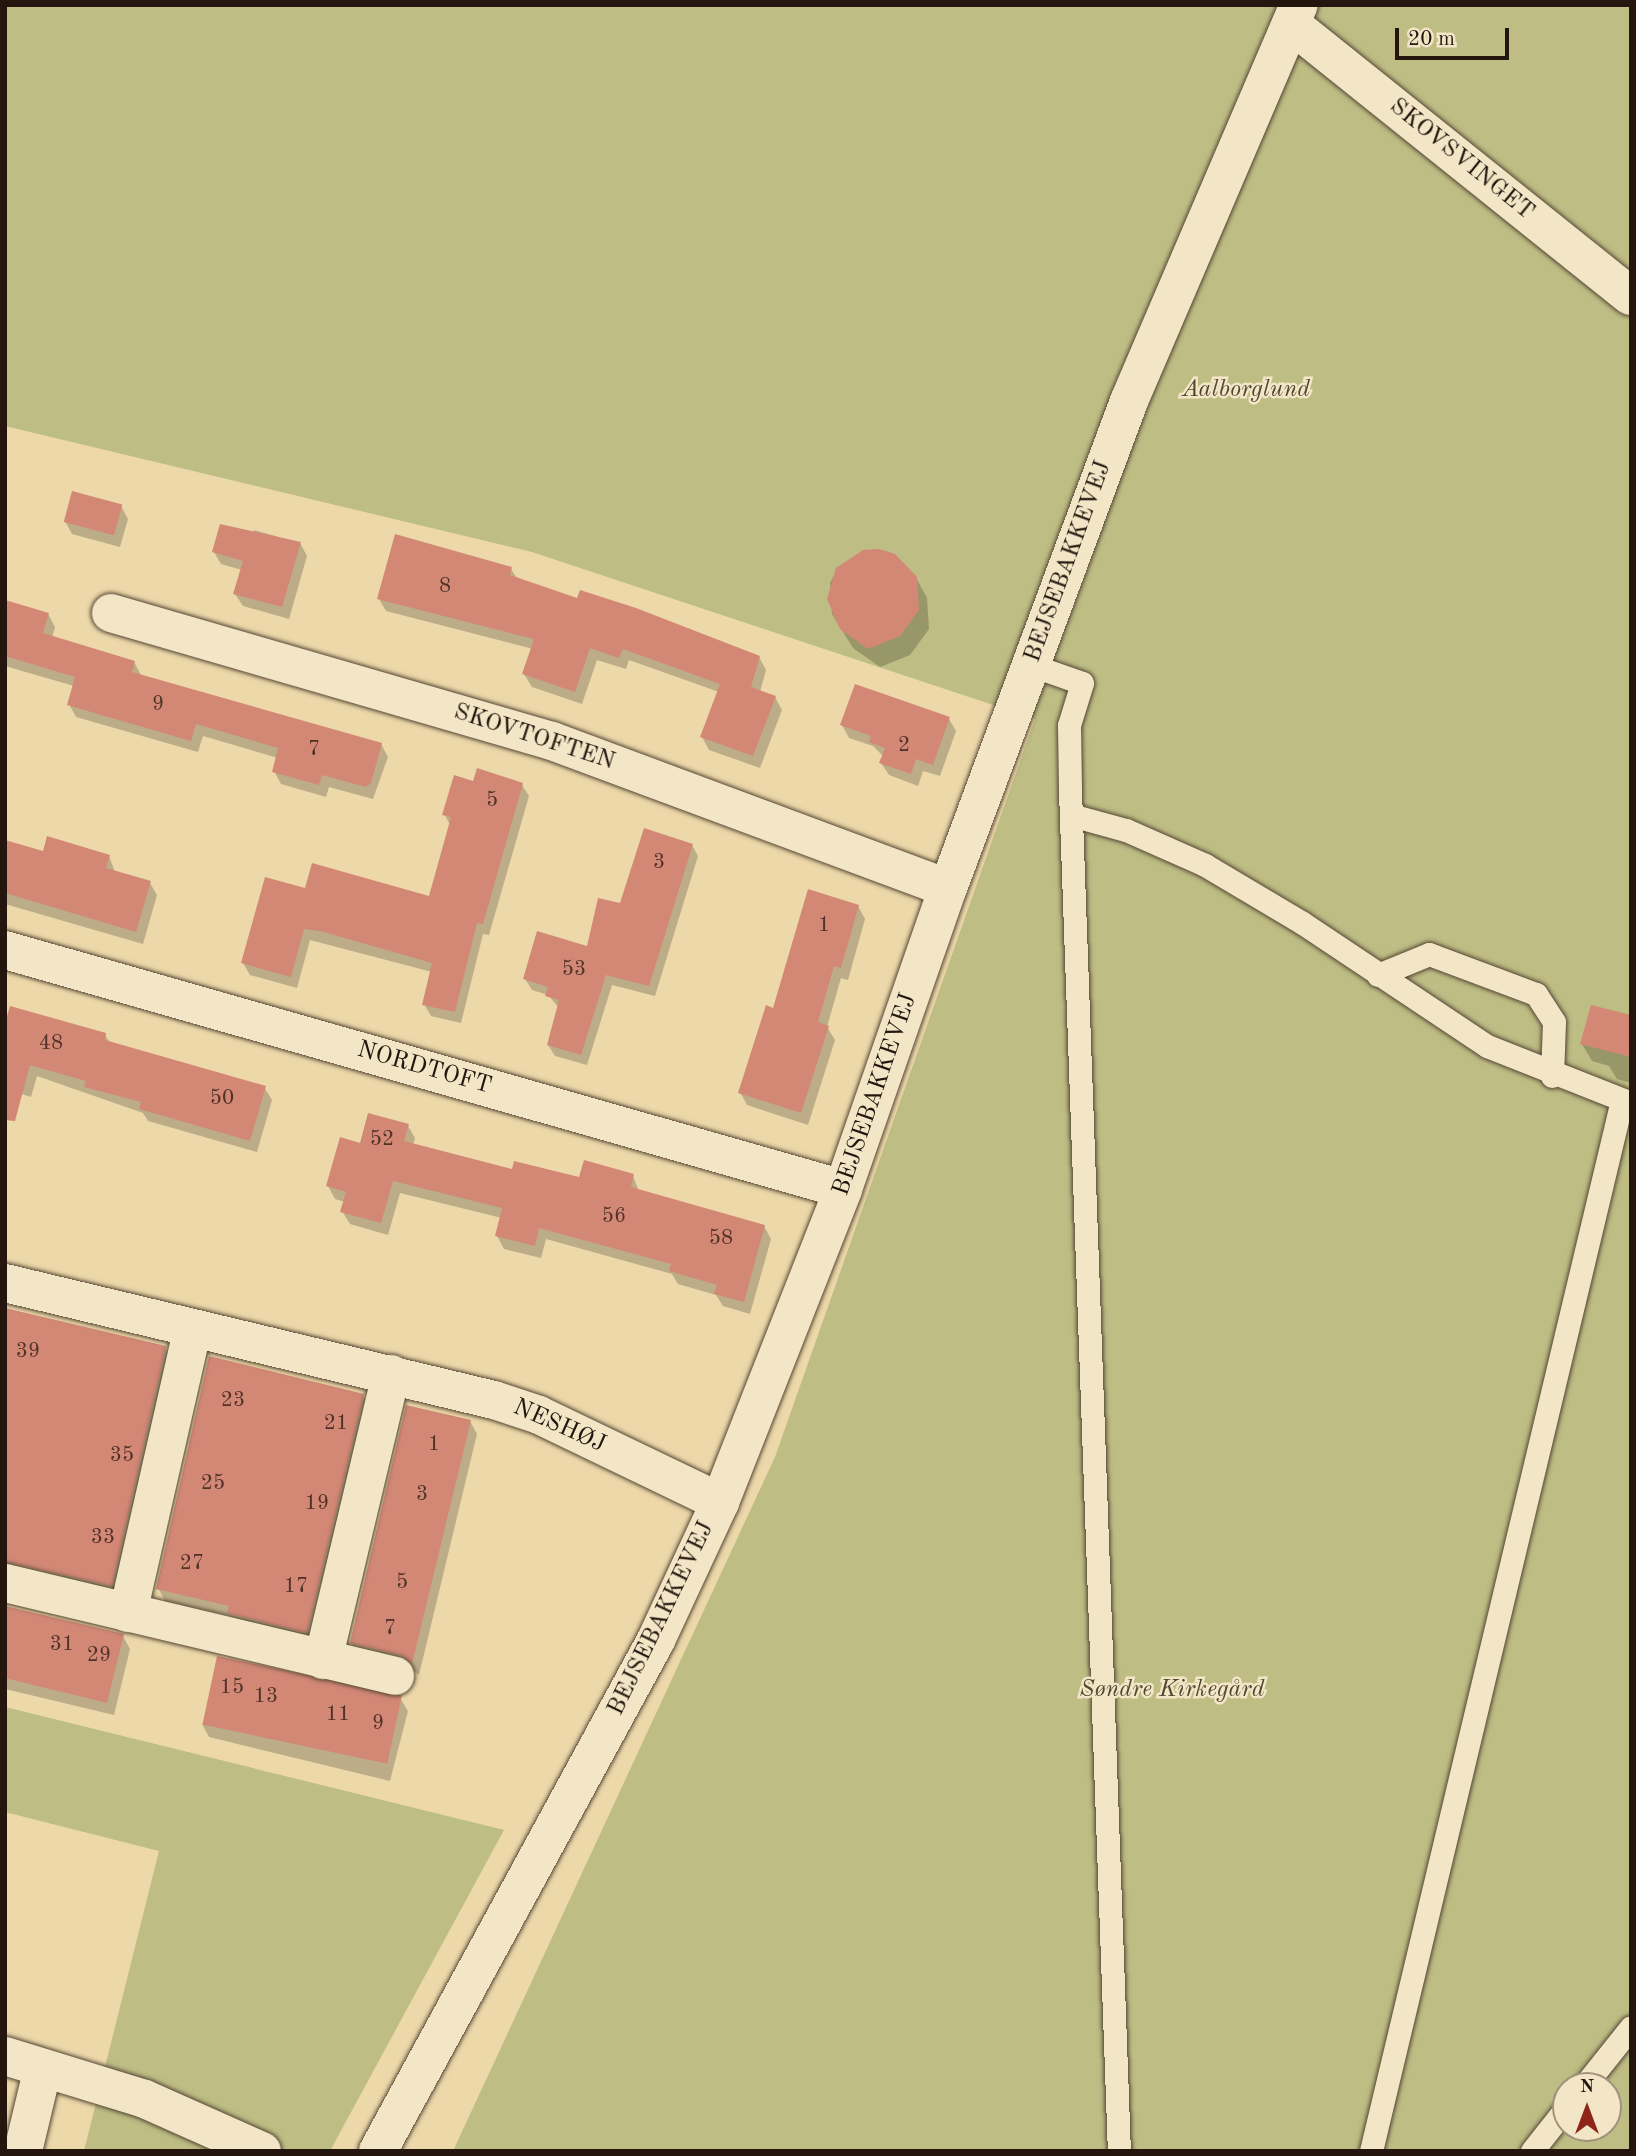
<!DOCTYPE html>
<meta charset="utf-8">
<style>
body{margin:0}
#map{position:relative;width:1636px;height:2156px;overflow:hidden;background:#ecd8a9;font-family:"Old Standard TT",serif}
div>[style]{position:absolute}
.green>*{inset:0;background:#bdbd84}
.shadow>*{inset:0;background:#0003}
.building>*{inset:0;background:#d38876;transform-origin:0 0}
.roads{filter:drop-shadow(0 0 2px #564635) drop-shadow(0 0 2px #564635)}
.service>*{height:23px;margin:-11.5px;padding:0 11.5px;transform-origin:11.5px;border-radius:11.5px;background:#f3e6c7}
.minor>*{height:38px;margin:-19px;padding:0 19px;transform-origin:19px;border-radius:19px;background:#f3e6c7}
.tertiary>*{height:38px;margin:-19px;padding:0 19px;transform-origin:19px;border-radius:19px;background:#f3e6c7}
span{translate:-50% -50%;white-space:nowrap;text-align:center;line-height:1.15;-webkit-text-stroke:5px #f3e6c7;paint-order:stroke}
.number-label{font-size:21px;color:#503228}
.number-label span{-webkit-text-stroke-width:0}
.street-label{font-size:24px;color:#24150e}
.park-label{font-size:24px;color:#524731;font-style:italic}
.frame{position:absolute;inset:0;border:7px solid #24150e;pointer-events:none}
.north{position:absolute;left:1552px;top:2072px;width:70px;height:70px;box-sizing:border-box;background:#f3e6c7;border:2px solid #a0927d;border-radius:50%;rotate:0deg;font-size:19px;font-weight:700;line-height:28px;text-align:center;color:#24150e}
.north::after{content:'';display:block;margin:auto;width:24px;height:32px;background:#8f2418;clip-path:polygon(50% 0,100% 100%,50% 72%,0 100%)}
.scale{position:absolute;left:1395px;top:28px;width:114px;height:32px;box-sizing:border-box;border:4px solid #24150e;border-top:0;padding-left:9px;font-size:21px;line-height:24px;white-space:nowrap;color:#24150e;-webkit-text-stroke:5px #f3e6c7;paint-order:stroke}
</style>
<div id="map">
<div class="green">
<div style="clip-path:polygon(evenodd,5px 5px,1631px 5px,1631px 2151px,453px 2151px,775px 1457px,1035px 719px,532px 552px,5px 426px,5px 5px,1566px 2086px,1608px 2086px,1608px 2128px,1566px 2128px,1566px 2086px)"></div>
<div style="clip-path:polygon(5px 1707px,504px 1830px,330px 2151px,84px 2151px,159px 1851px,5px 1812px)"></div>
</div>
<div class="shadow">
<div style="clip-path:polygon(121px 506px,128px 519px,120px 547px,72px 534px,65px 521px)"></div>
<div style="clip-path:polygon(254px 530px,300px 543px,307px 556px,289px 619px,243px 606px,235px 594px,242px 570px,221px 564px,214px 552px,252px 535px)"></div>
<div style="clip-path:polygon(511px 569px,518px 580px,759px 657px,766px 670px,760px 692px,775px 697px,782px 710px,760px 768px,709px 750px,702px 737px,719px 692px,629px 660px,626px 669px,597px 660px,582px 704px,532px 687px,524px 674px,533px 649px,386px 611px,379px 599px)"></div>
<div style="clip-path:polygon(837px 569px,916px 578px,927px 598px,929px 629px,910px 655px,880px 667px,853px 648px,832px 614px,830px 583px)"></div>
<div style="clip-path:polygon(5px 602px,48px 614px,55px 627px,52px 638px,134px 662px,141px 675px,381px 744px,388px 757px,373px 799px,329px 787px,326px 797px,281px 784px,274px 771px,278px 758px,203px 736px,198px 752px,76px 717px,69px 704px,74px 686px,5px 666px)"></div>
<div style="clip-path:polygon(949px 719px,956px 731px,940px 776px,923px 771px,918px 786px,889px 775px,881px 763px,883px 756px,873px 746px,849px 738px,842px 725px)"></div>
<div style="clip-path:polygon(474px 783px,522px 785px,529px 796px,489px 935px,483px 934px,461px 1023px,431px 1016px,424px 1004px,432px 972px,310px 940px,297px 988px,250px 975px,243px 963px,306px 890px,430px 898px,451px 826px,444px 814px)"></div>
<div style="clip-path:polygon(5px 841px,44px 853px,109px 856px,115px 872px,150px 883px,157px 895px,143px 944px,5px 904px)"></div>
<div style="clip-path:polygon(692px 845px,698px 856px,655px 996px,612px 985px,587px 1065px,555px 1056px,548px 1045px,559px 1008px,548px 995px,532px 990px,525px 979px,589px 948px,621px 906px)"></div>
<div style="clip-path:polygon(858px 906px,865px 919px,848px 980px,841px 978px,827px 1027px,835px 1040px,808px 1125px,747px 1105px,740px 1092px,775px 1010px)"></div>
<div style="clip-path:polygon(11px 1008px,105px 1035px,110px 1043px,264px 1087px,272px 1100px,257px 1152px,148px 1121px,143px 1113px,37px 1076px,31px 1097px,5px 1089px)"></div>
<div style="clip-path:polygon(1631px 1017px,1631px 1083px,1617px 1079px,1609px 1066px,1592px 1061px,1582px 1044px)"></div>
<div style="clip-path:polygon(408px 1126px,415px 1138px,413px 1145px,514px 1171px,580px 1180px,633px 1176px,639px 1191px,764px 1226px,771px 1239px,750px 1314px,723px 1306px,716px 1295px,678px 1284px,672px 1274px,546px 1239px,541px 1258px,504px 1249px,497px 1236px,502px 1218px,400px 1193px,388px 1235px,350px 1224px,342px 1211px,345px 1202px,335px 1199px,328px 1186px,361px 1145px)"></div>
<div style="clip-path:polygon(5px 1318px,165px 1348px,173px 1360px,118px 1598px,5px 1577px)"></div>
<div style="clip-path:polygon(363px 1396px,370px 1409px,314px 1644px,236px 1626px,231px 1616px,165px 1601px,158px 1588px)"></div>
<div style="clip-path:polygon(470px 1421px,477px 1434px,419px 1675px,409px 1667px,359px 1655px,351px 1642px)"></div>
<div style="clip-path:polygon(5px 1607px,123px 1636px,130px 1649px,114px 1715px,5px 1689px)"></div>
<div style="clip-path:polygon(400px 1698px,408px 1711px,390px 1781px,209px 1737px,202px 1724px)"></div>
</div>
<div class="building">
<div style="left:72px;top:491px;width:52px;height:32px;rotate:15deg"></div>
<div style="clip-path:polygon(220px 524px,301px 542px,282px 607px,233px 594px,243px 561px,212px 552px)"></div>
<div style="clip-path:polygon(395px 534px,512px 567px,510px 575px,577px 598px,580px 590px,636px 608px,760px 656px,751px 687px,776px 696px,753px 756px,700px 737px,720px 684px,623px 649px,619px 658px,590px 648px,575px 692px,522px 674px,534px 639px,377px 599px)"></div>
<div style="clip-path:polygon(879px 549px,895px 554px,917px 577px,919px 610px,900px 636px,868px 649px,840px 629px,827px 599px,836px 568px,863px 550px)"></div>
<div style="clip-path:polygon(5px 600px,49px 613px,43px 633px,135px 661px,132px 672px,382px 743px,371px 783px,366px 787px,322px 775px,319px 785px,272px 772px,278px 748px,196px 724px,191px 741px,67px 705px,75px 677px,5px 656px)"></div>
<div style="clip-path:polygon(855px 684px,950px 717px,933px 765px,916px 759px,911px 774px,879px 763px,885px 748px,869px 742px,871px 736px,840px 725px)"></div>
<div style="clip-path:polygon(477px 768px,523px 783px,483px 924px,477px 923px,455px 1012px,422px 1005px,432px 963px,320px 931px,304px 929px,291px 977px,241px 963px,265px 877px,305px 888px,312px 863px,429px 896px,451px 817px,442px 815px,454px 775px,473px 781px)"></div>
<div style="clip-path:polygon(644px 828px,693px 844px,649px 986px,606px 975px,581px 1055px,547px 1045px,559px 1000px,545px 996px,548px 987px,523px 979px,537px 931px,587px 946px,598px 898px,620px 903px)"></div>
<div style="clip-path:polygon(47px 836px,110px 855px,106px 868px,151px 881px,136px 932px,5px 893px,5px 840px,43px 851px)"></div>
<div style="clip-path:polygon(808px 889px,859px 905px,841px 968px,834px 966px,818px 1022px,829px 1026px,801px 1113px,738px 1093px,766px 1005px,773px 1008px)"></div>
<div style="clip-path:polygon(1591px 1005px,1631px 1015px,1631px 1057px,1580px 1044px)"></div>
<div style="clip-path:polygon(10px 1006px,106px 1033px,105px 1040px,266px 1086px,250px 1141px,139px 1109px,141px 1102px,84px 1087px,86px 1081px,30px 1065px,15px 1121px,5px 1120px,5px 1023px)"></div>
<div style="clip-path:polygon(368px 1113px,409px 1124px,404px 1141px,512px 1169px,514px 1161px,579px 1177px,584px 1160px,634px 1174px,631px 1187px,765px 1225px,744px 1302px,714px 1294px,717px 1285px,669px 1271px,671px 1264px,539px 1228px,535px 1246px,495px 1236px,502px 1208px,393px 1181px,381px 1223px,340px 1212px,346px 1192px,326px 1186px,340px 1137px,360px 1143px)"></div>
<div style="clip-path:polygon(5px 1308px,166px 1346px,112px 1586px,5px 1562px)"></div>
<div style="clip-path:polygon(209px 1356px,364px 1394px,307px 1633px,227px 1613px,229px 1606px,156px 1589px)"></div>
<div style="clip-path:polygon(406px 1405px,471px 1420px,412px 1664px,400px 1655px,350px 1643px)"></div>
<div style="clip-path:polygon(5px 1606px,124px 1634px,107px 1703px,5px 1678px)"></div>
<div style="left:217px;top:1656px;width:189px;height:70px;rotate:12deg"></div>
</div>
<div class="roads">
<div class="service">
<div style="left:1031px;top:665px;width:54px;rotate:19.4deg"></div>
<div style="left:1082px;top:683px;width:44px;rotate:107.2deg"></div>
<div style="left:1069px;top:725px;width:66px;rotate:89.1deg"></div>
<div style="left:1070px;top:791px;width:1361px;rotate:87.94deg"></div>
<div style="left:1071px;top:815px;width:57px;rotate:15.3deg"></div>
<div style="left:1126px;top:830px;width:86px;rotate:23.9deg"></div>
<div style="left:1205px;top:865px;width:112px;rotate:30.7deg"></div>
<div style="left:1301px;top:922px;width:224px;rotate:33.7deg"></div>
<div style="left:1487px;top:1046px;width:155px;rotate:21.6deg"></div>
<div style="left:1378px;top:975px;width:55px;rotate:-22.4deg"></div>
<div style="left:1429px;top:954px;width:114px;rotate:20.5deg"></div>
<div style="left:1536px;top:994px;width:33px;rotate:57deg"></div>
<div style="left:1554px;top:1022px;width:54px;rotate:92.1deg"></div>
<div style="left:1584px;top:2086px;width:75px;rotate:-51.5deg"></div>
<div style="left:1371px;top:2151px;width:1081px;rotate:-76.57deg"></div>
<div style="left:1532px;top:2151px;width:55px;rotate:-51.7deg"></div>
</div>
<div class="minor">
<div style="left:1291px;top:24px;width:435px;rotate:38.7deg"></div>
<div style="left:111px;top:613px;width:459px;rotate:16.2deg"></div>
<div style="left:552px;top:741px;width:422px;rotate:20.4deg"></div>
<div style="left:5px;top:950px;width:871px;rotate:15.92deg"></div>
<div style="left:5px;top:1283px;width:503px;rotate:13.46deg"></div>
<div style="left:494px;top:1400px;width:47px;rotate:18.4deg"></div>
<div style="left:539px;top:1415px;width:201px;rotate:25.7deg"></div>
<div style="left:5px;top:1583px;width:401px;rotate:13.4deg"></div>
<div style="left:128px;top:1613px;width:292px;rotate:-77.2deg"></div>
<div style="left:323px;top:1660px;width:294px;rotate:-76.6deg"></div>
<div style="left:5px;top:2056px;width:146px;rotate:17.1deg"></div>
<div style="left:145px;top:2099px;width:128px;rotate:24deg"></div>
<div style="left:23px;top:2151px;width:85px;rotate:-76.5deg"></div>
</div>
<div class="tertiary">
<div style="left:378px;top:2151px;width:582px;rotate:-61.45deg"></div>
<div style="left:656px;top:1640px;width:152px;rotate:-65.1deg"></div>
<div style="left:720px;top:1502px;width:336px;rotate:-68.5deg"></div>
<div style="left:843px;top:1189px;width:319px;rotate:-70.8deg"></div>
<div style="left:948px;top:888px;width:520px;rotate:-69.61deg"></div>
<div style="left:1129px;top:401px;width:431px;rotate:-66.8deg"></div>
</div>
</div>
<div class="number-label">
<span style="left:445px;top:587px">8</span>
<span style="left:158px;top:705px">9</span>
<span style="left:904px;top:746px">2</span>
<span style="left:314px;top:750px">7</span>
<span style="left:492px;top:801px">5</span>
<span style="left:659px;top:863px">3</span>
<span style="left:824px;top:926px">1</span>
<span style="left:574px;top:970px">53</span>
<span style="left:51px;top:1044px">48</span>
<span style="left:222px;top:1099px">50</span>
<span style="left:382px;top:1140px">52</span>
<span style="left:614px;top:1217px">56</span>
<span style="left:721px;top:1239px">58</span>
<span style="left:28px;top:1352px">39</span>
<span style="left:233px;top:1401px">23</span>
<span style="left:336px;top:1424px">21</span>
<span style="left:434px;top:1445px">1</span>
<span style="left:122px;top:1456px">35</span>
<span style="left:213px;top:1484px">25</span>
<span style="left:422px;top:1495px">3</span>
<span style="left:317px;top:1504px">19</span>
<span style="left:103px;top:1538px">33</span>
<span style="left:192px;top:1564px">27</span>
<span style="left:402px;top:1583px">5</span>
<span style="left:296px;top:1587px">17</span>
<span style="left:390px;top:1629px">7</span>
<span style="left:62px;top:1645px">31</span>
<span style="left:99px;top:1656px">29</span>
<span style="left:232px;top:1688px">15</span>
<span style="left:266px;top:1697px">13</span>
<span style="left:338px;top:1715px">11</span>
<span style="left:378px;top:1724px">9</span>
</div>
<div class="street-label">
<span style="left:1461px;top:160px;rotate:39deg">SKOVSVINGET</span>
<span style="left:1069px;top:562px;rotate:-70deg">BEJSEBAKKEVEJ</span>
<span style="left:534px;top:738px;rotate:18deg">SKOVTOFTEN</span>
<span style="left:424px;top:1069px;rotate:16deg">NORDTOFT</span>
<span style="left:876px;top:1095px;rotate:-71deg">BEJSEBAKKEVEJ</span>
<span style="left:559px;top:1427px;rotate:24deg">NESHØJ</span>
<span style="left:662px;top:1619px;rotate:-64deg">BEJSEBAKKEVEJ</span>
</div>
<div class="park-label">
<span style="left:1246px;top:391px">Aalborglund</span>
<span style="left:1172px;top:1691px">Søndre Kirkegård</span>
</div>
<div class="frame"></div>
<div class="north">N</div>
<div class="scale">20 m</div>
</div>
